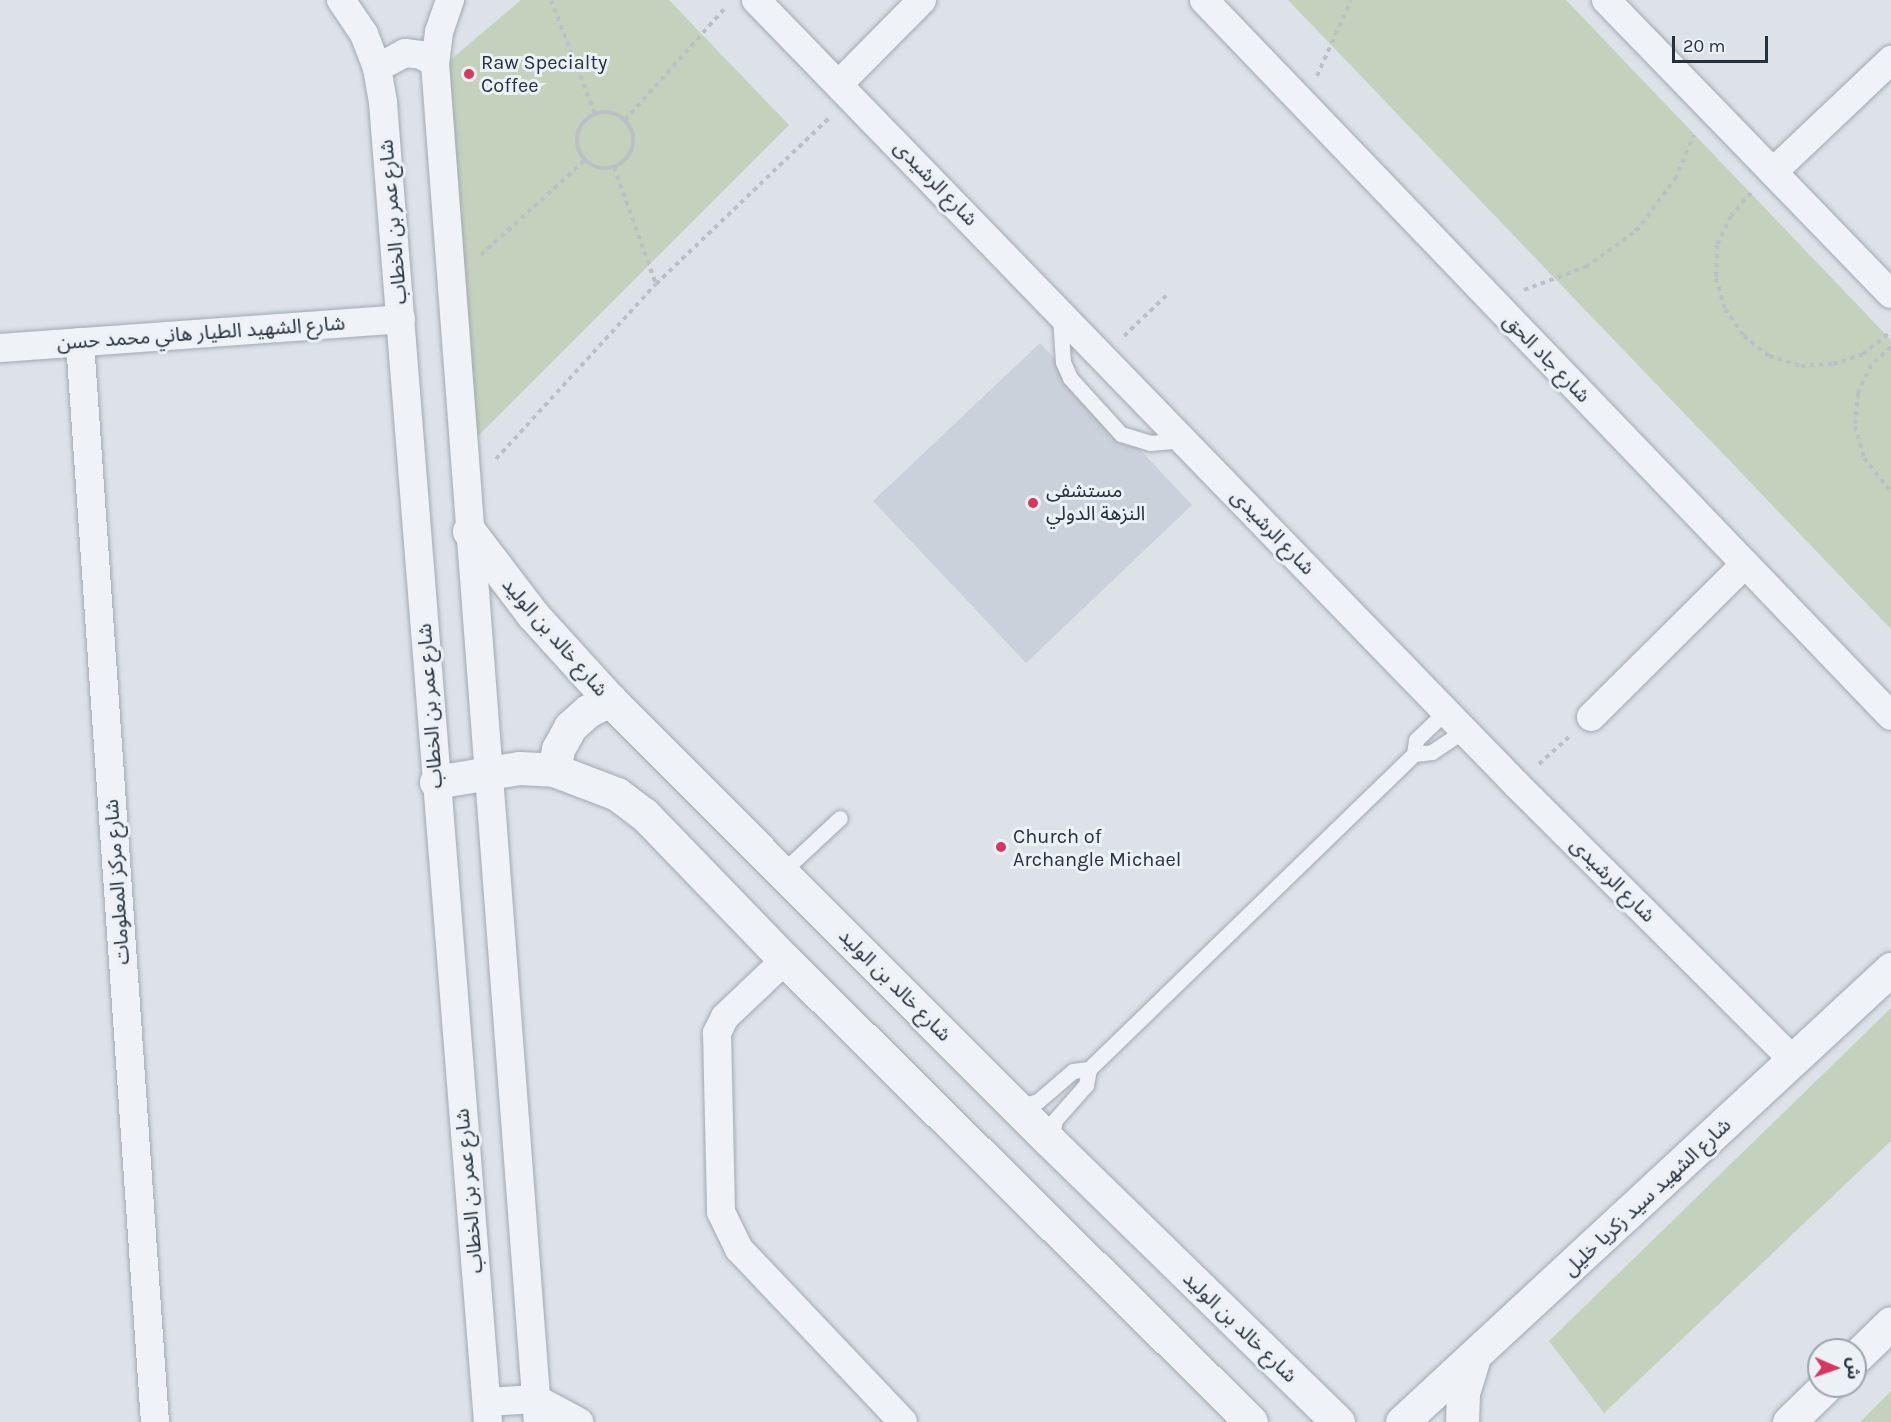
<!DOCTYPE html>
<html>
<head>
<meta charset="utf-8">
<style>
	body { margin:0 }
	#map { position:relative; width:1891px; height:1422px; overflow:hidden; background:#dce2e8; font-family:Karla,"Noto Sans Arabic",sans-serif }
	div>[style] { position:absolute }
	.built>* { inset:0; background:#cad1da }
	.green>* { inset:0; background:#c4d2bd }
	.path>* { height:4px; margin-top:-2px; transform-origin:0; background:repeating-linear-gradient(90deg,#bac0c6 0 4.5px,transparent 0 9px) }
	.path>.ring { margin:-2px; padding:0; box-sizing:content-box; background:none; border:4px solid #bac0c6; border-radius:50% }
	.roads { filter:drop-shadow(0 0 2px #a1a9b2) drop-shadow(0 0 2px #a1a9b2) }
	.service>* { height:15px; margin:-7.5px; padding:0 7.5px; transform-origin:7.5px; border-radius:7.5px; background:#eff2f6 }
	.minor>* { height:28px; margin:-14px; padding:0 14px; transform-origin:14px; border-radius:14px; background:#eff2f6 }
	.tertiary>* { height:33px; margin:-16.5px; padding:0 16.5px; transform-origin:16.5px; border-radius:16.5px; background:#eff2f6 }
	.dots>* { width:16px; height:16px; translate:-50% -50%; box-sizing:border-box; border:3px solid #ecf1f5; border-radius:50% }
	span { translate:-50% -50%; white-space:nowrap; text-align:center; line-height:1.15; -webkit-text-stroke:6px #ecf1f5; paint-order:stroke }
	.poi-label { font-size:20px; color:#25313f }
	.left { translate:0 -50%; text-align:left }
	.street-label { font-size:20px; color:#25313f }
	.north { position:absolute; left:1807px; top:1338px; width:60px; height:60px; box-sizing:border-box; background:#ecf1f5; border:2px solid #9ca4ac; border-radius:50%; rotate:92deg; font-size:16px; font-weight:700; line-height:24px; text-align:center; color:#25313f }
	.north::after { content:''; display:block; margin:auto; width:21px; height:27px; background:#d7375f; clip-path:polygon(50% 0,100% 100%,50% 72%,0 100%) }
	.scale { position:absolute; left:1672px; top:36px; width:96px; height:27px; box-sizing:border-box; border:3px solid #25313f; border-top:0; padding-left:8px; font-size:18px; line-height:21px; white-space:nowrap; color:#25313f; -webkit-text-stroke:4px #ecf1f5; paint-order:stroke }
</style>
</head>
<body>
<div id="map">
	<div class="built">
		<div style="clip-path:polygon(1040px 343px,1192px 505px,1026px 663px,873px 501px)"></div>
	</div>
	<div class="green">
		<div style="clip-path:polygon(521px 0,669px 0,789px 125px,468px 446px,449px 61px)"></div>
		<div style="clip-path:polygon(1288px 0,1566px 0,1891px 340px,1891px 629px)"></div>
		<div style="clip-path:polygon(1891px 1008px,1891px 1141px,1604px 1413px,1549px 1341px)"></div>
		<div style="clip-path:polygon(1891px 1391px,1891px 1422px,1860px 1422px)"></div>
	</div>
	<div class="path">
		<div style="left:551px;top:0;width:122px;rotate:68.9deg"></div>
		<div style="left:1317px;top:76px;width:83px;rotate:-65.9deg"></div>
		<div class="ring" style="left:577px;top:112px;width:52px;height:52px"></div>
		<div style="left:625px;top:120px;width:152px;rotate:-48.2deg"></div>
		<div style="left:614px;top:167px;width:124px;rotate:70.3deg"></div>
		<div style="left:1751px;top:193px;width:30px;rotate:131deg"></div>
		<div style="left:1731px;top:216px;width:32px;rotate:116deg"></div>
		<div style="left:1717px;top:245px;width:33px;rotate:92deg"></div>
		<div style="left:1716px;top:278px;width:32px;rotate:74deg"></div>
		<div style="left:1725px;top:309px;width:33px;rotate:55deg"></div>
		<div style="left:1744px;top:336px;width:32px;rotate:39deg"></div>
		<div style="left:1769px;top:356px;width:34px;rotate:17deg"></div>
		<div style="left:1801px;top:366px;width:32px;rotate:-4deg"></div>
		<div style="left:1833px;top:364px;width:32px;rotate:-18deg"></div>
		<div style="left:1863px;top:354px;width:36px;rotate:-39deg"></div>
		<div style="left:481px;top:255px;width:141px;rotate:-42.4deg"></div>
		<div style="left:1524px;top:290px;width:66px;rotate:-20.4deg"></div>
		<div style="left:1586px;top:267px;width:62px;rotate:-35.8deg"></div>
		<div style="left:1636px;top:231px;width:65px;rotate:-53.1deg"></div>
		<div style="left:1675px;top:179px;width:48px;rotate:-66.6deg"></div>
		<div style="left:1124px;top:336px;width:62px;rotate:-43.7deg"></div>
		<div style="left:1891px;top:347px;width:27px;rotate:138deg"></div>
		<div style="left:1871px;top:365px;width:31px;rotate:115deg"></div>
		<div style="left:1858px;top:393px;width:33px;rotate:95deg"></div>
		<div style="left:1855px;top:426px;width:33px;rotate:74deg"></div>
		<div style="left:1864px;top:458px;width:43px;rotate:51.5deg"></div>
		<div style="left:496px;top:459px;width:237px;rotate:-47.6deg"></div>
		<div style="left:656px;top:284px;width:241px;rotate:-43.8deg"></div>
		<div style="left:1539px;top:764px;width:40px;rotate:-42deg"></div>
	</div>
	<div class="roads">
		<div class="service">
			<div style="left:1060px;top:317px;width:45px;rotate:86.2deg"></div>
			<div style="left:1063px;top:362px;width:17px;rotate:66deg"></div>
			<div style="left:1070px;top:378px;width:76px;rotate:47.7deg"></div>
			<div style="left:1121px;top:434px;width:30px;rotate:17deg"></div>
			<div style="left:1150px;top:443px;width:34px;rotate:-5deg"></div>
			<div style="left:1414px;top:754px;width:18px;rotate:-6deg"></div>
			<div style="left:1432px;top:752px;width:27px;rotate:-34deg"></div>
			<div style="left:1454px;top:737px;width:14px;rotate:-12deg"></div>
			<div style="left:782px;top:872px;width:79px;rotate:-43deg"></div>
			<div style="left:1017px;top:1107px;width:22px;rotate:-16deg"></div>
			<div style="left:1038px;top:1101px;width:46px;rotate:-40.6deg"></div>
			<div style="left:1073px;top:1071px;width:16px;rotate:-7deg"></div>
			<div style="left:1089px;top:1069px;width:453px;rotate:-44.1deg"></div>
			<div style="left:1414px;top:754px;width:14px;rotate:-82deg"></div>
			<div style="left:1416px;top:740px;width:30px;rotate:-44deg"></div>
			<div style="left:1438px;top:719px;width:12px;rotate:-66deg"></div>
			<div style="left:1051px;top:1142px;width:22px;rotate:-80deg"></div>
			<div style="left:1055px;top:1120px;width:47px;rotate:-48.5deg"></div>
			<div style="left:1086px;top:1085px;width:16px;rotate:-79deg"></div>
		</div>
		<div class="minor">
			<div style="left:341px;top:0;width:41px;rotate:55.9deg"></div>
			<div style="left:364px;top:34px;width:36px;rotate:69deg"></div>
			<div style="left:377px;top:68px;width:36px;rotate:80deg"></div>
			<div style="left:383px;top:103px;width:1323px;rotate:85.45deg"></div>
			<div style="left:450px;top:0;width:34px;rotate:109deg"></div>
			<div style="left:439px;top:32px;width:31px;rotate:97deg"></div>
			<div style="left:435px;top:63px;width:1363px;rotate:85.67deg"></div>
			<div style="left:756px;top:0;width:1093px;rotate:45.89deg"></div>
			<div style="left:1517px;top:785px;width:391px;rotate:44.9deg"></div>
			<div style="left:1204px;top:0;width:992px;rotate:46.18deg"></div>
			<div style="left:1606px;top:0;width:409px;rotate:45.9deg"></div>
			<div style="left:377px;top:68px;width:32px;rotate:-28deg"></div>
			<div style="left:405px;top:53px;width:16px;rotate:7deg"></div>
			<div style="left:421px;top:55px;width:16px;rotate:30deg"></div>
			<div style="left:839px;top:84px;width:118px;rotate:-45.3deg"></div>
			<div style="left:1773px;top:172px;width:163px;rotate:-43.5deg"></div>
			<div style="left:80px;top:342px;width:1083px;rotate:86.03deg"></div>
			<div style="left:0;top:348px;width:402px;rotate:-4.1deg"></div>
			<div style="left:1591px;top:717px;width:217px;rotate:-44.8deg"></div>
			<div style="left:785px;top:960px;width:83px;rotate:136.5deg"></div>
			<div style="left:725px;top:1017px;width:18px;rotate:117deg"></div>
			<div style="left:717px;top:1033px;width:179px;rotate:88.7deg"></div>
			<div style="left:721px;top:1212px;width:41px;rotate:64.1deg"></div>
			<div style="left:739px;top:1249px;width:238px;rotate:46.5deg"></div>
			<div style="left:487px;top:1402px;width:49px;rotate:-3.5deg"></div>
			<div style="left:536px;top:1399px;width:49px;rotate:28.1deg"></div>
		</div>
		<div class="tertiary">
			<div style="left:469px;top:531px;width:106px;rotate:52.7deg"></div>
			<div style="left:533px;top:615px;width:115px;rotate:47.8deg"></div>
			<div style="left:610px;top:700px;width:624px;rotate:45.06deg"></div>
			<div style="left:1051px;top:1142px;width:401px;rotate:44.3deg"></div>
			<div style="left:554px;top:770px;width:21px;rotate:-79deg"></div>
			<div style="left:558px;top:749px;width:25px;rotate:-61deg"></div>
			<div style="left:570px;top:727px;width:24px;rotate:-42deg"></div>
			<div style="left:588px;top:711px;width:25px;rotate:-27deg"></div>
			<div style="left:436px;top:782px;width:84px;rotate:-9.6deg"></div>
			<div style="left:519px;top:768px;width:35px;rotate:3deg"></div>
			<div style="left:554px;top:770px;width:67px;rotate:20.9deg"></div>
			<div style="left:617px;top:794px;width:34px;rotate:37deg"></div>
			<div style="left:644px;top:814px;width:203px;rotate:46deg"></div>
			<div style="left:785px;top:960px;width:656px;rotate:44.75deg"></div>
			<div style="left:1855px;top:1358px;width:50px;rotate:-44.2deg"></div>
			<div style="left:1402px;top:1422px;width:667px;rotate:-42.81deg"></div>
			<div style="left:1462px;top:1422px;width:29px;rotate:-88deg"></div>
			<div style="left:1463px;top:1393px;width:38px;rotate:-73deg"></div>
			<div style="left:1789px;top:1422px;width:52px;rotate:-44.2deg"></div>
		</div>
	</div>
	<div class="dots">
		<div style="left:469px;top:74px;background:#d7375f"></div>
		<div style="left:1033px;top:503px;background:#d7375f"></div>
		<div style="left:1001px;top:847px;background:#d7375f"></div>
	</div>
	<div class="poi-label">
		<span class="left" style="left:481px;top:74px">Raw Specialty<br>Coffee</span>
		<span class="left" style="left:1046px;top:502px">مستشفى<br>النزهة الدولي</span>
		<span class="left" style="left:1013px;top:848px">Church of<br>Archangle Michael</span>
	</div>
	<div class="street-label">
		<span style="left:936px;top:183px;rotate:46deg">شارع الرشيدى</span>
		<span style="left:393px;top:222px;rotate:-95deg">شارع عمر بن الخطاب</span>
		<span style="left:201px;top:333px;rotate:-4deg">شارع الشهيد الطيار هاني محمد حسن</span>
		<span style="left:1547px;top:358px;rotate:46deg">شارع جاد الحق</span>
		<span style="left:1273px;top:532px;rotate:46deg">شارع الرشيدى</span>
		<span style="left:555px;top:637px;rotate:49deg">شارع خالد بن الوليد</span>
		<span style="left:430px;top:706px;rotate:-94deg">شارع عمر بن الخطاب</span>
		<span style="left:1613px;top:880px;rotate:45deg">شارع الرشيدى</span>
		<span style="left:117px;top:882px;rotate:-94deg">شارع مركز المعلومات</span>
		<span style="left:895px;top:985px;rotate:45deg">شارع خالد بن الوليد</span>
		<span style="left:469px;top:1191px;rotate:-95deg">شارع عمر بن الخطاب</span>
		<span style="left:1647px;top:1197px;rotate:-43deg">شارع الشهيد سيد زكريا خليل</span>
		<span style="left:1240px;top:1327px;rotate:44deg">شارع خالد بن الوليد</span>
	</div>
	<div class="north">ش</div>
	<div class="scale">20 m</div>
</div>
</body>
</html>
